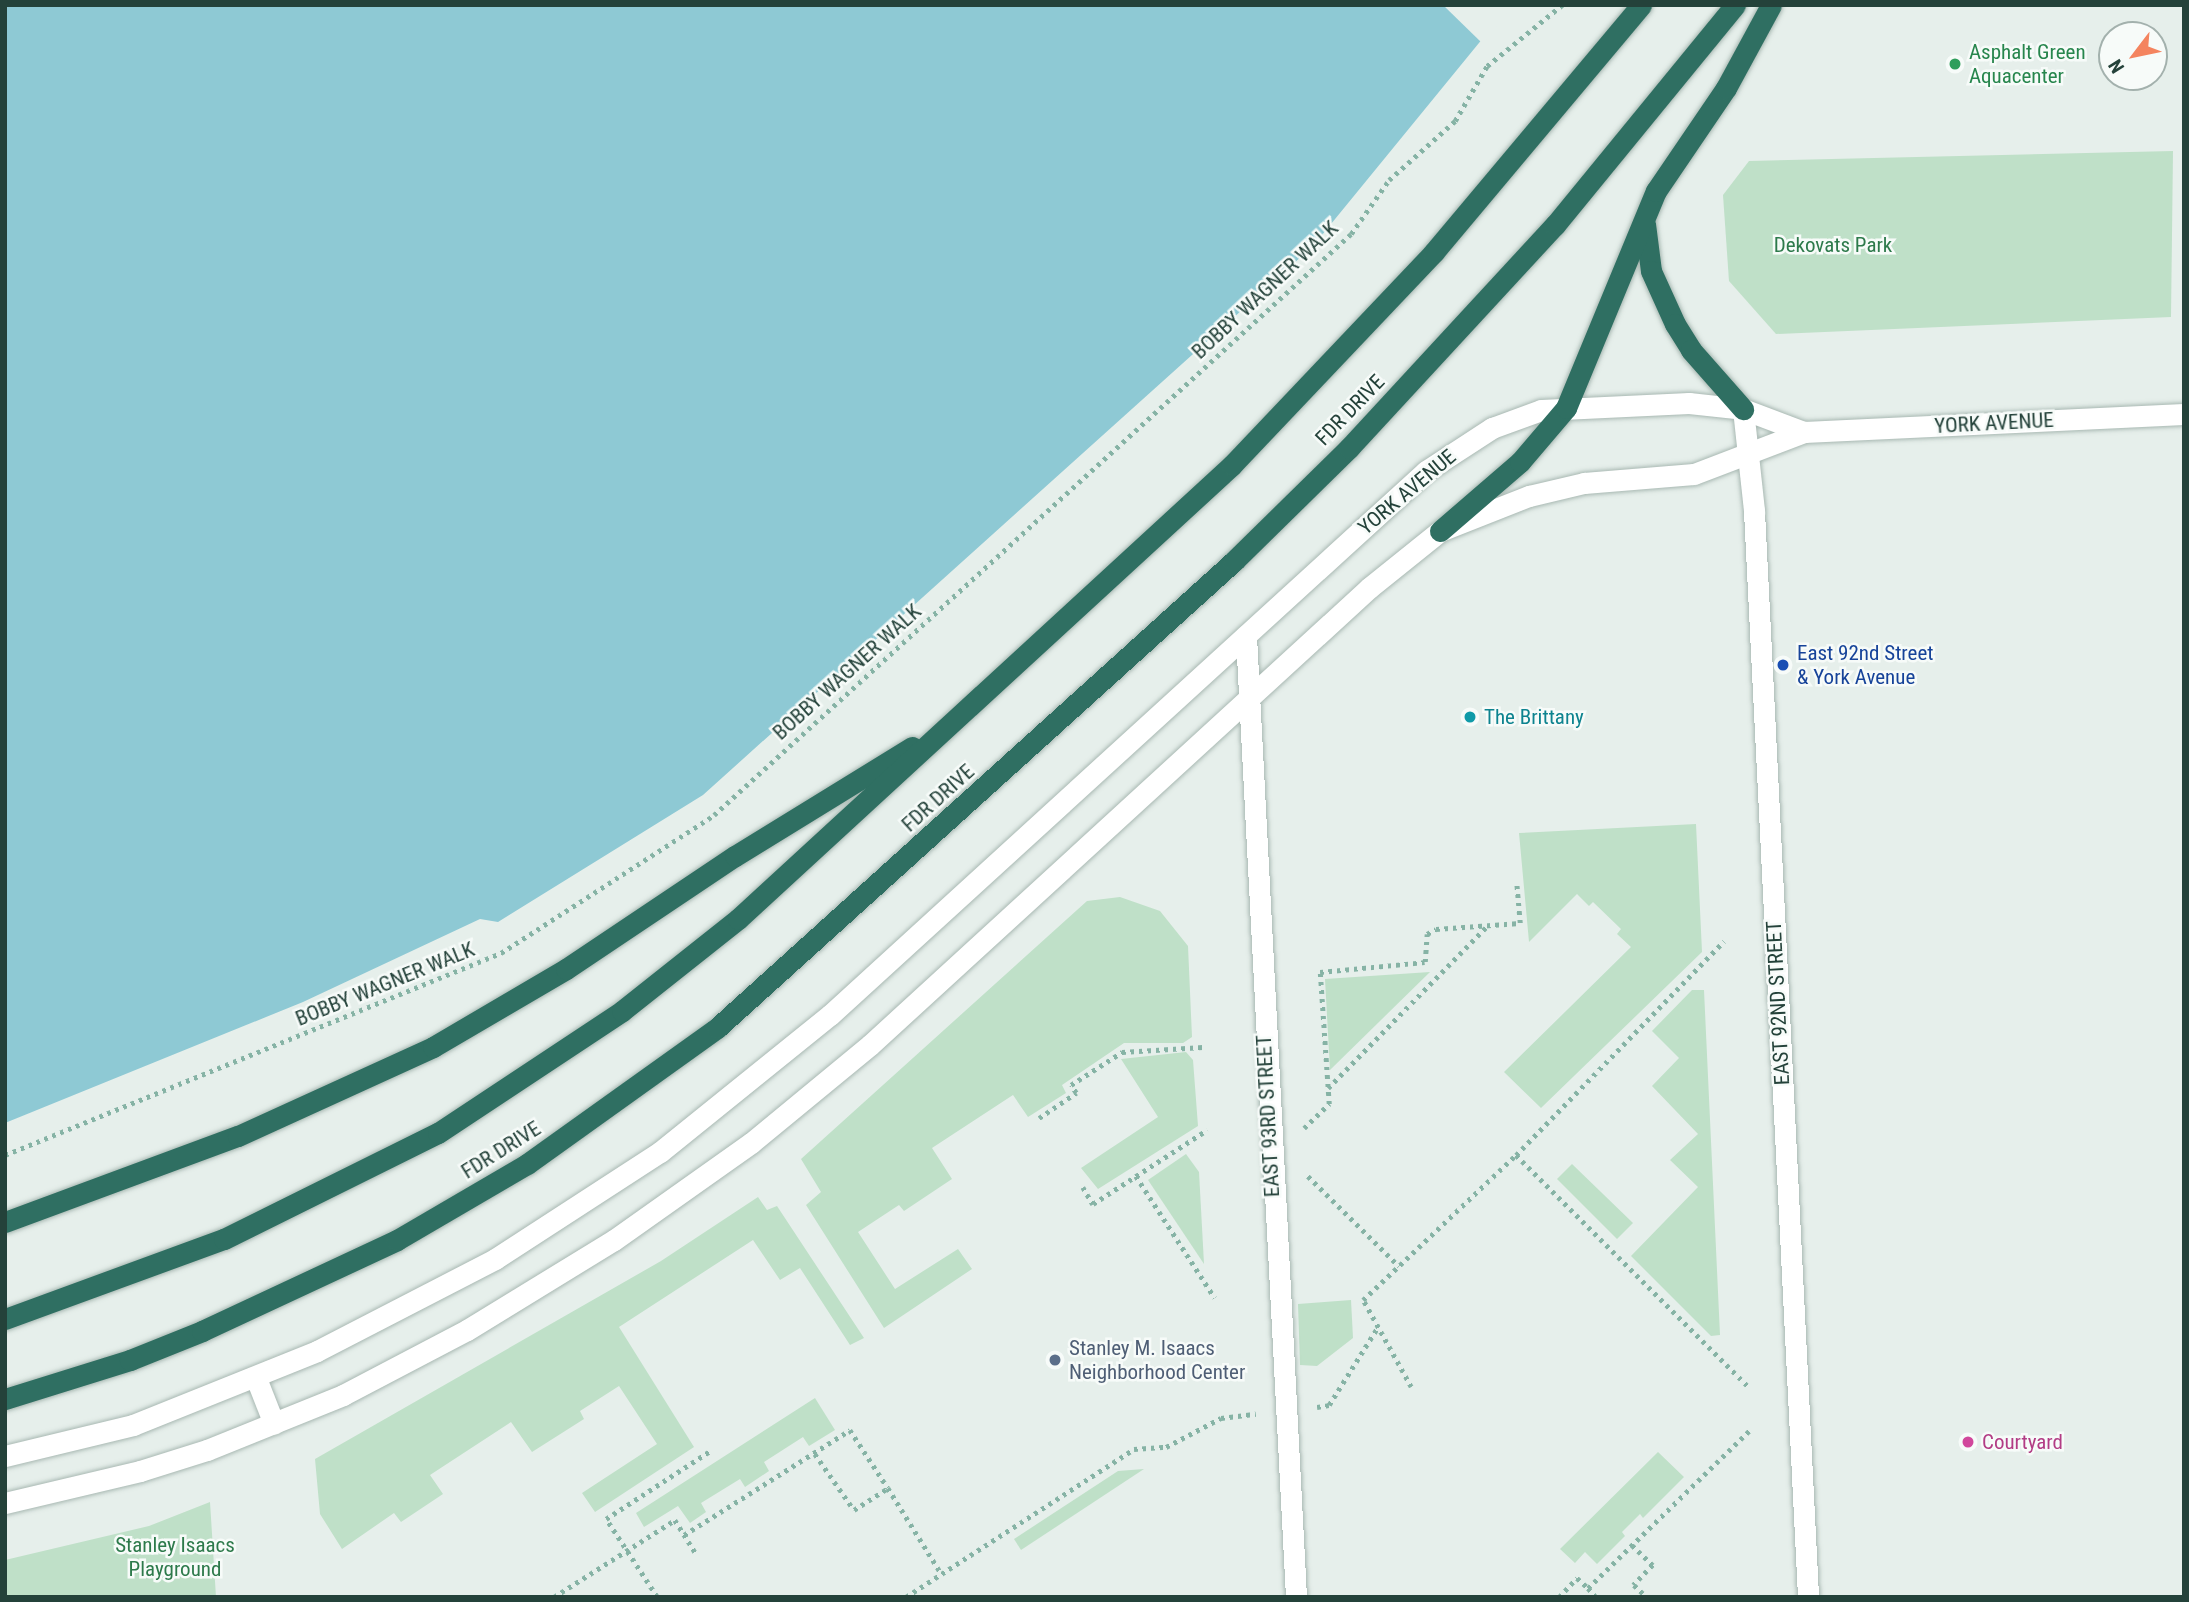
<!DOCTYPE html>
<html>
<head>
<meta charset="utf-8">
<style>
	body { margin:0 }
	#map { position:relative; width:2189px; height:1602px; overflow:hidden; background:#e6efeb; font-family:"Roboto Condensed",sans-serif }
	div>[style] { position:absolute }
	.green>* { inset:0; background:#bfe0c8 }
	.water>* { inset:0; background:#8ec9d4 }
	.pier>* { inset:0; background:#e6efeb }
	.path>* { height:4.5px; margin-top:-2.25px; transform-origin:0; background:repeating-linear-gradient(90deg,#86b3a5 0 3.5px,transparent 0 8.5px) }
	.roads { filter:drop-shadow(0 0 2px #a8b8b2) drop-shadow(0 0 2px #a8b8b2) }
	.minor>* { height:21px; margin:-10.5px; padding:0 10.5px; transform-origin:10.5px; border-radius:10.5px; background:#fff }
	.secondary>* { height:21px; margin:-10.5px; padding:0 10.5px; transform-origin:10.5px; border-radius:10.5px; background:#fff }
	.motorway>* { height:21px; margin:-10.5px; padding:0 10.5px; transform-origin:10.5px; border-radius:10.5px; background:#2f6f62 }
	.dots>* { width:19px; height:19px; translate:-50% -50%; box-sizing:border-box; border:4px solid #f7fbf9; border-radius:50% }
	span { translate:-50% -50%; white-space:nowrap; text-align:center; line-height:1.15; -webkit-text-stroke:5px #f7fbf9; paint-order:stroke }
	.leisure-label { font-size:21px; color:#27864d }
	.left { translate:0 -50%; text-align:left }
	.park-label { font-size:21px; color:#2d7a4b }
	.street-label { font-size:21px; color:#24423a }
	.transit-label { font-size:21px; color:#164399 }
	.culture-label { font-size:21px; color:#0d838f }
	.service-label { font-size:21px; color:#4e5e75 }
	.hotel-label { font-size:21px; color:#b23c85 }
	.frame { position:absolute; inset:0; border:7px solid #24423a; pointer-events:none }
	.north { position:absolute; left:2098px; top:21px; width:70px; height:70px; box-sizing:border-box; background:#f7fbf9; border:2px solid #a3b1ad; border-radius:50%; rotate:238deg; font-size:19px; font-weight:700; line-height:28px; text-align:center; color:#24423a }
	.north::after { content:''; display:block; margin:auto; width:24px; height:32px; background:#f4845f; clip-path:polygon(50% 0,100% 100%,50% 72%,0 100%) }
</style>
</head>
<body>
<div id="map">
	<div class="green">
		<div style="clip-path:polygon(2173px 151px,2171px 317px,1776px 334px,1729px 281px,1723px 195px,1749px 161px)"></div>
		<div style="clip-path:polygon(1696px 824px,1702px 952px,1541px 1108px,1504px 1072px,1631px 947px,1617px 934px,1621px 929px,1593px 902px,1589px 906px,1577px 894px,1529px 942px,1519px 833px)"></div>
		<div style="clip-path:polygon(1120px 897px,1160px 911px,1188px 946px,1192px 1037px,1183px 1043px,1124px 1043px,1062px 1085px,1066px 1093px,1028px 1117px,1013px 1095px,932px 1148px,952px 1179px,904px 1211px,899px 1205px,858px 1232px,895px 1289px,958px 1249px,972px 1269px,884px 1328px,806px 1205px,821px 1192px,801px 1159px,1087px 901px)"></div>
		<div style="clip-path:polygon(1430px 972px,1330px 1070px,1325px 979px)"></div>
		<div style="clip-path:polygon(1692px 990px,1704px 990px,1720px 1335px,1711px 1336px,1631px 1256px,1698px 1187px,1670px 1160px,1698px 1134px,1652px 1086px,1679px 1058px,1652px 1031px)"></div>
		<div style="clip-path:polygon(1186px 1052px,1193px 1060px,1198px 1126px,1098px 1189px,1081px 1168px,1158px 1117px,1121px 1059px)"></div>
		<div style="clip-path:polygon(1186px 1154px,1199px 1172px,1204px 1264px,1148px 1180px)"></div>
		<div style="clip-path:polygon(1572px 1164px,1633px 1223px,1617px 1239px,1557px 1179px)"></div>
		<div style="clip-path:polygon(758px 1197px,767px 1210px,777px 1206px,864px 1338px,850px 1345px,800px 1268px,780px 1280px,753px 1240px,619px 1327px,694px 1447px,595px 1512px,582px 1493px,657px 1444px,619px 1386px,580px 1411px,584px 1419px,532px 1452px,511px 1422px,430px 1475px,443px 1494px,401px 1522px,394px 1513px,342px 1549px,320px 1514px,315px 1459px,661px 1261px)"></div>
		<div style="clip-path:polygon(1351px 1300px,1353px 1338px,1317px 1366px,1300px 1365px,1298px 1304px)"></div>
		<div style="clip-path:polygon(815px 1398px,835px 1430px,809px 1446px,803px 1437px,764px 1462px,769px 1471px,745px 1487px,740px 1479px,701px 1503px,706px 1512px,690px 1523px,678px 1506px,644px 1527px,636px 1513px)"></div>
		<div style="clip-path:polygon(1658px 1452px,1684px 1477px,1643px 1518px,1640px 1514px,1622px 1532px,1625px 1536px,1597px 1564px,1585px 1552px,1575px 1563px,1560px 1549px)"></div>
		<div style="clip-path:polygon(1144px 1469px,1021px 1550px,1014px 1539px,1118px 1471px)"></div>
		<div style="clip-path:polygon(210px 1502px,216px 1597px,5px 1597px,5px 1560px,149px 1526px)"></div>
	</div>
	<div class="water">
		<div style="clip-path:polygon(5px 5px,1510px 5px,1313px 246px,703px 795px,498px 922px,480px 919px,303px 1002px,5px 1123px)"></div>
	</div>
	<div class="pier">
		<div style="clip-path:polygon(1443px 5px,1513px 5px,1483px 44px)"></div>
	</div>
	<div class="path">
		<div style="left:1328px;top:1088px;width:227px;rotate:-45.5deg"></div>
		<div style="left:1039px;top:1118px;width:45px;rotate:-34deg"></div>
		<div style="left:1076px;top:1093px;width:9px;rotate:-122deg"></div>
		<div style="left:1071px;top:1085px;width:61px;rotate:-32.9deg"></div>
		<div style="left:1122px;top:1052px;width:81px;rotate:-3.5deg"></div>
		<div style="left:1304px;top:1128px;width:35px;rotate:-44deg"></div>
		<div style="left:1329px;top:1104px;width:132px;rotate:-93.9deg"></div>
		<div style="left:1320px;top:972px;width:105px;rotate:-5.4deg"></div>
		<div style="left:1425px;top:962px;width:28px;rotate:-86deg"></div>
		<div style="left:1427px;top:934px;width:10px;rotate:-29deg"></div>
		<div style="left:1436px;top:929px;width:84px;rotate:-4.1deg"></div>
		<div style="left:1520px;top:923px;width:38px;rotate:-95deg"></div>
		<div style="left:5px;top:1155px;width:536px;rotate:-22.16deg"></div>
		<div style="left:501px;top:953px;width:254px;rotate:-32.9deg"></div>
		<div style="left:714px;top:815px;width:862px;rotate:-42.37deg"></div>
		<div style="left:1351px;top:234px;width:66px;rotate:-54.9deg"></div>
		<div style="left:1389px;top:180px;width:89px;rotate:-41.8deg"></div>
		<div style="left:1455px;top:121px;width:64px;rotate:-59.8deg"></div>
		<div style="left:1487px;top:66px;width:97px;rotate:-39.1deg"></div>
		<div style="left:1516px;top:1155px;width:327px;rotate:44.9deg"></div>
		<div style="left:1136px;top:1176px;width:145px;rotate:57.1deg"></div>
		<div style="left:1308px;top:1176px;width:128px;rotate:44.7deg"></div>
		<div style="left:1083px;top:1187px;width:20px;rotate:60deg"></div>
		<div style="left:1093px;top:1204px;width:136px;rotate:-33deg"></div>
		<div style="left:1411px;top:1387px;width:99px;rotate:-118.9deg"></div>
		<div style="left:1363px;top:1300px;width:211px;rotate:-43.5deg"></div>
		<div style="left:1516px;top:1155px;width:298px;rotate:-45.8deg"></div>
		<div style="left:1317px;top:1407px;width:12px;rotate:-9deg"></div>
		<div style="left:1329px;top:1405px;width:92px;rotate:-57.9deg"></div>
		<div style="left:815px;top:1454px;width:68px;rotate:55.1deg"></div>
		<div style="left:854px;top:1510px;width:40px;rotate:-32.9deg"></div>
		<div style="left:888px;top:1488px;width:100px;rotate:58.1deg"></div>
		<div style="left:684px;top:1535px;width:196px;rotate:-32.3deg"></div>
		<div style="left:850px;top:1430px;width:69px;rotate:56.8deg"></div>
		<div style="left:1632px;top:1545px;width:29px;rotate:44deg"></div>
		<div style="left:1653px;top:1565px;width:28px;rotate:134deg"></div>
		<div style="left:1634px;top:1585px;width:18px;rotate:43deg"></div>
		<div style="left:1588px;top:1588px;width:12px;rotate:48deg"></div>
		<div style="left:554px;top:1597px;width:143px;rotate:-32.5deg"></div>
		<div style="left:675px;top:1520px;width:39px;rotate:58deg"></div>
		<div style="left:657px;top:1597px;width:93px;rotate:-123.2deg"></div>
		<div style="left:606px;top:1519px;width:124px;rotate:-33.2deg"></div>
		<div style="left:906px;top:1597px;width:272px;rotate:-33deg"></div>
		<div style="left:1134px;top:1449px;width:32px;rotate:-4deg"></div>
		<div style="left:1166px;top:1447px;width:62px;rotate:-27.8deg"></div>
		<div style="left:1221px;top:1418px;width:35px;rotate:-7deg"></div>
		<div style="left:1559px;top:1597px;width:26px;rotate:-47deg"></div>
		<div style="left:1577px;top:1578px;width:15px;rotate:42deg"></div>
		<div style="left:1588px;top:1588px;width:228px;rotate:-44.3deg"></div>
	</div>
	<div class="roads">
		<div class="minor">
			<div style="left:1743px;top:409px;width:103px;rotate:83.8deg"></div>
			<div style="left:1754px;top:511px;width:1087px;rotate:87.15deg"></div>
			<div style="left:1246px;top:636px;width:962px;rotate:87.02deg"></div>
		</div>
		<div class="secondary">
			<div style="left:256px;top:1378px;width:49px;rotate:68.6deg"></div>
			<div style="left:5px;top:1456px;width:132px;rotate:-13.6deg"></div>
			<div style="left:133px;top:1425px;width:198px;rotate:-21.9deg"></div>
			<div style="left:317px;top:1351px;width:200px;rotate:-27.3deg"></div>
			<div style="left:495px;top:1259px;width:197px;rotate:-33deg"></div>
			<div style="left:660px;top:1152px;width:218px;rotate:-38.9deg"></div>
			<div style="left:830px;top:1015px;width:807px;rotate:-42.39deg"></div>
			<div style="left:1426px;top:471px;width:79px;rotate:-33.1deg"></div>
			<div style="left:1492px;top:428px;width:52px;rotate:-20.2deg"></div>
			<div style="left:1541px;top:410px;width:148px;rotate:-2.7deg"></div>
			<div style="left:1689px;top:403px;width:54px;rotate:6.3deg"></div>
			<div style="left:1743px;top:409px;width:65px;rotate:20.7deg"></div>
			<div style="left:5px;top:1503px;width:139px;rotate:-13.3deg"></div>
			<div style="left:140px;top:1471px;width:70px;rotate:-17.4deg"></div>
			<div style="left:207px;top:1450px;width:147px;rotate:-22deg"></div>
			<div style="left:343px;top:1395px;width:140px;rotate:-27.7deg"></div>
			<div style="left:467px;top:1330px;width:172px;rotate:-31.5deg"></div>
			<div style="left:614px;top:1240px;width:168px;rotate:-35.3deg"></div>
			<div style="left:751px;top:1143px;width:154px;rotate:-39.5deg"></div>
			<div style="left:870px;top:1045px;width:677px;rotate:-42.48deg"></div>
			<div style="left:1369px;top:588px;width:91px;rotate:-38.8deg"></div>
			<div style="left:1440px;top:531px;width:96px;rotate:-21.5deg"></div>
			<div style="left:1529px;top:496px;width:57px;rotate:-13.3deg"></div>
			<div style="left:1584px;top:483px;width:110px;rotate:-4.7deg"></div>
			<div style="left:1694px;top:474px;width:118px;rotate:-20.9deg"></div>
			<div style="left:1804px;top:432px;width:380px;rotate:-2.7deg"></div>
		</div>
		<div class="motorway">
			<div style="left:1645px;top:224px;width:47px;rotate:82.7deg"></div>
			<div style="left:1651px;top:271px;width:58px;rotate:65.6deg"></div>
			<div style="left:1675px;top:324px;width:31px;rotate:58deg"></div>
			<div style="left:1691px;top:350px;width:79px;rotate:48.6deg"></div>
			<div style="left:1440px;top:531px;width:106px;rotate:-40.8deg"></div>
			<div style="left:1520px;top:462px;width:71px;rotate:-49.6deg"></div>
			<div style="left:1566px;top:408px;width:235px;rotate:-67.5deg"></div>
			<div style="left:1656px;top:191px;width:125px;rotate:-55.8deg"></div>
			<div style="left:1726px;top:88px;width:94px;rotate:-61.5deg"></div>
			<div style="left:5px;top:1222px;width:248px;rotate:-20.3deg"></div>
			<div style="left:238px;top:1136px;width:214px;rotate:-24.5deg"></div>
			<div style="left:433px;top:1047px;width:154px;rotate:-30.4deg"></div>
			<div style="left:566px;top:969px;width:203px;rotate:-33.8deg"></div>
			<div style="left:735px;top:856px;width:208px;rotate:-31.6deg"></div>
			<div style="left:5px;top:1319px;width:233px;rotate:-20.1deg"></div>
			<div style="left:224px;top:1239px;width:239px;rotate:-26.4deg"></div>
			<div style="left:438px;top:1133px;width:221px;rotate:-33.5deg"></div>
			<div style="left:622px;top:1011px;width:148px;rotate:-38.4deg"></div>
			<div style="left:738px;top:919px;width:671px;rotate:-42.58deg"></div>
			<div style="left:1232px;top:465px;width:294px;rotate:-46.5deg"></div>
			<div style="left:1434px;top:252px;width:322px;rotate:-50deg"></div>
			<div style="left:5px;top:1399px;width:131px;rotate:-17.3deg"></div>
			<div style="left:130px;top:1360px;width:78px;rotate:-21.9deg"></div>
			<div style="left:202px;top:1331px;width:215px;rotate:-25deg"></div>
			<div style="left:397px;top:1240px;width:151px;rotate:-30.3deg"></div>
			<div style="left:527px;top:1164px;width:234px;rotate:-35.6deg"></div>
			<div style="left:717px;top:1028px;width:697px;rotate:-42.09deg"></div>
			<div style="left:1234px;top:561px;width:161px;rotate:-44.5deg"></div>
			<div style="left:1349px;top:448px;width:304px;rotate:-47.3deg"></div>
			<div style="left:1555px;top:225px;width:284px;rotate:-50.7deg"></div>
		</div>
	</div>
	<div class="dots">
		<div style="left:1955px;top:64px;background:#2e9e5b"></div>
		<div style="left:1783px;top:665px;background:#1a4fb4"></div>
		<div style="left:1470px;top:717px;background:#0f9aa8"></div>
		<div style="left:1055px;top:1360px;background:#5c6f8a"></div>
		<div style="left:1968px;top:1442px;background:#d1479c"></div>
	</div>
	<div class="leisure-label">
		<span class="left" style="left:1969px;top:64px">Asphalt Green<br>Aquacenter</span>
	</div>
	<div class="park-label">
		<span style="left:1833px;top:245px">Dekovats Park</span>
		<span style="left:175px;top:1557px">Stanley Isaacs<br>Playground</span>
	</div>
	<div class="street-label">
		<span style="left:1265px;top:290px;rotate:-43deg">BOBBY WAGNER WALK</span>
		<span style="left:1350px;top:410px;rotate:-46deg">FDR DRIVE</span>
		<span style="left:1994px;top:423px;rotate:-3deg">YORK AVENUE</span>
		<span style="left:1407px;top:492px;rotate:-40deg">YORK AVENUE</span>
		<span style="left:847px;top:672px;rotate:-42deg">BOBBY WAGNER WALK</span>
		<span style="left:938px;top:798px;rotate:-42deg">FDR DRIVE</span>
		<span style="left:385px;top:984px;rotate:-22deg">BOBBY WAGNER WALK</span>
		<span style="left:1778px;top:1003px;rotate:-93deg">EAST 92ND STREET</span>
		<span style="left:1268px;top:1116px;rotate:-93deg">EAST 93RD STREET</span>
		<span style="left:501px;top:1150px;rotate:-32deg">FDR DRIVE</span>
	</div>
	<div class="transit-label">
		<span class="left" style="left:1797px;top:665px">East 92nd Street<br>&amp; York Avenue</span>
	</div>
	<div class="culture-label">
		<span class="left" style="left:1484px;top:717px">The Brittany</span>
	</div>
	<div class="service-label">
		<span class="left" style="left:1069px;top:1360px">Stanley M. Isaacs<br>Neighborhood Center</span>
	</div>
	<div class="hotel-label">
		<span class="left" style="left:1982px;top:1442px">Courtyard</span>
	</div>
	<div class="frame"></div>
	<div class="north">N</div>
</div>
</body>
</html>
